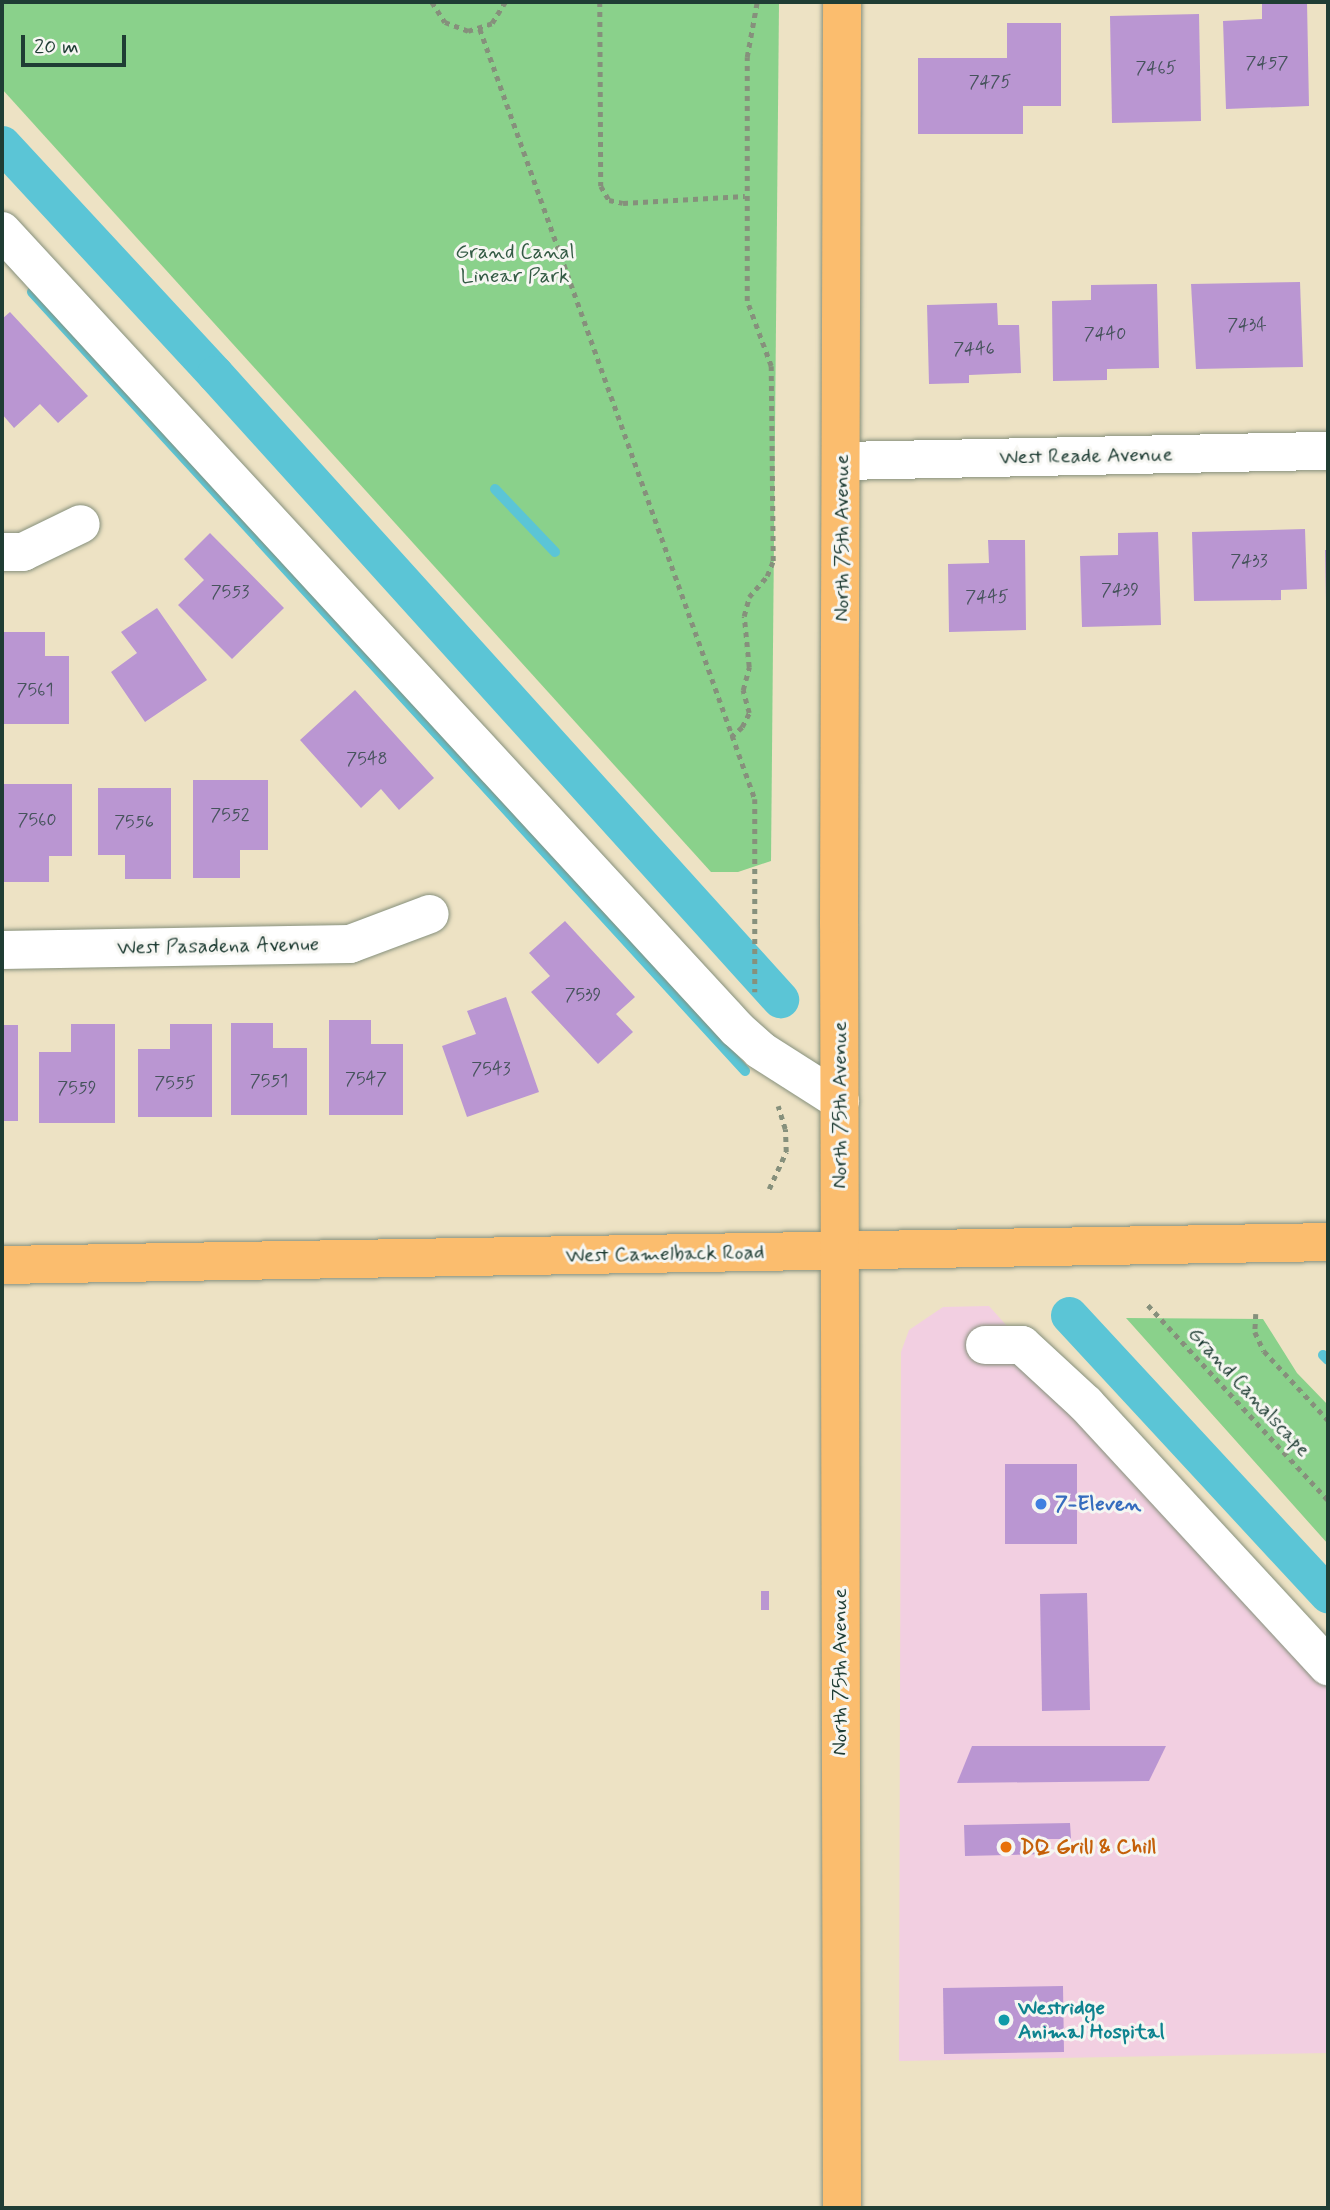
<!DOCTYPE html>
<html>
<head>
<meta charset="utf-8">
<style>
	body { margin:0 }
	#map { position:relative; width:1330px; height:2210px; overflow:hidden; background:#ede2c4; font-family:Mynerve,sans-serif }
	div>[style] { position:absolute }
	.built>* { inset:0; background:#f2cfe1 }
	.green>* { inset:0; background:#8ad18b }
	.stream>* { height:10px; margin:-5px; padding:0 5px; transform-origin:5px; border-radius:5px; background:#5bc5d6 }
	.canal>* { height:37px; margin:-18.5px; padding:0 18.5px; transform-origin:18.5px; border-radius:18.5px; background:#5bc5d6 }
	.building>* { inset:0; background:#ba96d2 }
	.path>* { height:4.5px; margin-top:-2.25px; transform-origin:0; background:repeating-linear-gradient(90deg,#86907c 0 5px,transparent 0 10px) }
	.roads { filter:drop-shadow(0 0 2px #86907c) drop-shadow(0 0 2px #86907c) }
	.minor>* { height:38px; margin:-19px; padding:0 19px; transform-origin:19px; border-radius:19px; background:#fff }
	.major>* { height:38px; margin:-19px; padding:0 19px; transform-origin:19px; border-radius:19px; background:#fbbd6e }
	.dots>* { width:19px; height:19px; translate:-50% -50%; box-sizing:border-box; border:4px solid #f6f6f2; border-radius:50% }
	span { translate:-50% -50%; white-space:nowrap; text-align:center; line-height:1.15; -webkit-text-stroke:6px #f6f6f2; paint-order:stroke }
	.number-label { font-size:18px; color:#46535c }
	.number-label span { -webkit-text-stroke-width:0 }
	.park-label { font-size:21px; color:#345b45 }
	.street-label { font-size:21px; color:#1f3d34 }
	.shop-label { font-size:21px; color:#366cbe; font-weight:700 }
	.left { translate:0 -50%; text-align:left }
	.food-label { font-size:21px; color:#c56008; font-weight:700 }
	.culture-label { font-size:21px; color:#0d838f; font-weight:700 }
	.frame { position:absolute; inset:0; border:4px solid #1f3d34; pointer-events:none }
	.scale { position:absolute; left:21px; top:35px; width:105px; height:32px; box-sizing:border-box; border:4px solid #1f3d34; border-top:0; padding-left:9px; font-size:21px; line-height:24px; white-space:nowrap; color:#1f3d34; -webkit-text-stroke:5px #f6f6f2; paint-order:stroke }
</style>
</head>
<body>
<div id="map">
	<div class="built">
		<div style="clip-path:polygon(989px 1306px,1328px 1683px,1328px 2053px,899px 2061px,901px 1352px,909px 1330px,943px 1307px)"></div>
	</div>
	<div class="green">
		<div style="clip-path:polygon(2px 2px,779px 2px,771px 861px,738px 872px,711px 872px,2px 89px)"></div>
		<div style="clip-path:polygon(1126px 1318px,1263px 1319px,1297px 1373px,1328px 1405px,1328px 1544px)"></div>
	</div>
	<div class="stream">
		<div style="left:32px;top:292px;width:1056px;rotate:47.53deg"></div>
		<div style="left:495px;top:489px;width:87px;rotate:46.4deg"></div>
		<div style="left:1323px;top:1355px;width:7px;rotate:45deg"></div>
	</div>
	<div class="canal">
		<div style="left:2px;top:144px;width:313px;rotate:47.2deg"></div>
		<div style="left:215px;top:374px;width:843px;rotate:47.89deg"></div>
		<div style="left:1069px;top:1315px;width:381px;rotate:47.2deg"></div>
	</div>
	<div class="building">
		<div style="clip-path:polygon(1262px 2px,1307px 2px,1309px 106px,1226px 109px,1223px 21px,1262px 19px)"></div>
		<div style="clip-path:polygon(1199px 14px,1201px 121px,1112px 123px,1110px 16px)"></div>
		<div style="clip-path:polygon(1007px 23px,1061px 23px,1061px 106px,1023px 106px,1023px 134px,918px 134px,918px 58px,1007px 58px)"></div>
		<div style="clip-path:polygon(1300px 282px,1303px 367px,1196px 369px,1191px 284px)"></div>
		<div style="clip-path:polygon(1157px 284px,1159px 368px,1107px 369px,1107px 380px,1053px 381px,1052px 301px,1091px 300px,1091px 285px)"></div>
		<div style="clip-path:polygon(997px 303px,998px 325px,1019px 325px,1021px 373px,969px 375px,969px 383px,929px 384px,927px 305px)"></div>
		<div style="clip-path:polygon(10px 312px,88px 396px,58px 423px,40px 404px,14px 428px,2px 414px,2px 319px)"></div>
		<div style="clip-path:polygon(1305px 529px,1307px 589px,1281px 590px,1281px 600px,1194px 601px,1192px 532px)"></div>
		<div style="clip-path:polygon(1158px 532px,1161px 625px,1082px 627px,1080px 556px,1118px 555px,1118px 533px)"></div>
		<div style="clip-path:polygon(210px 533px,284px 608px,232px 659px,178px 605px,204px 580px,184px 559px)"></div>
		<div style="clip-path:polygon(988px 540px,1025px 540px,1026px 630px,949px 632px,948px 564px,989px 563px)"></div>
		<div style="clip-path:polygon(1325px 550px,1328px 550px,1328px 601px,1326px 601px)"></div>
		<div style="clip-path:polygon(157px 608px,207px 680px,145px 722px,111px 672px,137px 653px,121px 632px)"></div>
		<div style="clip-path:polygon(2px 632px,45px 632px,45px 656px,69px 656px,69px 724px,2px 724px)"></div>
		<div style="clip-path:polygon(355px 690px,434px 778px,399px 810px,381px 789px,361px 808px,300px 740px)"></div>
		<div style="clip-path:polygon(193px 780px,268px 780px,268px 850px,240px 850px,240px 878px,193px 878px)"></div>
		<div style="clip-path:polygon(2px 784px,72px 784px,72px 856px,49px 856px,49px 882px,2px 882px)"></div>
		<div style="clip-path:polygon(98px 788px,171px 788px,171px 879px,125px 879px,125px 855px,98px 855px)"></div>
		<div style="clip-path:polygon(565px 921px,635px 997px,616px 1014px,633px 1032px,598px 1064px,531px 992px,550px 976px,529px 953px)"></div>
		<div style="clip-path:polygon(506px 997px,539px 1092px,467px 1117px,442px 1046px,476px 1034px,467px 1011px)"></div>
		<div style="clip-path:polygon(329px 1020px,371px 1020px,371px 1044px,403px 1044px,403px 1115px,329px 1115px)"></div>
		<div style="clip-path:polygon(231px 1023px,273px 1023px,273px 1048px,307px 1048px,307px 1115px,231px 1115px)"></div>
		<div style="clip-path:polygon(71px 1024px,115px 1024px,115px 1123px,39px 1123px,39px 1052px,71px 1052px)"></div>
		<div style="clip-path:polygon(170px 1024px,212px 1024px,212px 1117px,138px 1117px,138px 1049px,170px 1049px)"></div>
		<div style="clip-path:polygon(2px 1025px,18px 1025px,18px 1121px,2px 1121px)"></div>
		<div style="clip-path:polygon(1005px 1464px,1077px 1464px,1077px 1544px,1005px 1544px)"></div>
		<div style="clip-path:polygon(761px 1591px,769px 1591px,769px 1610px,761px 1610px)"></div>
		<div style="clip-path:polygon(1087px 1593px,1090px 1710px,1042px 1711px,1040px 1594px)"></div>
		<div style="clip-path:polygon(972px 1746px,1166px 1746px,1149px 1781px,957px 1783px)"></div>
		<div style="clip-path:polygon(1070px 1823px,1071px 1839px,1047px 1839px,1047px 1854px,965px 1856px,964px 1825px)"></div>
		<div style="clip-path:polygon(1063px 1986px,1064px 2052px,944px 2054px,943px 1988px)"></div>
	</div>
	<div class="path">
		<div style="left:432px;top:2px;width:24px;rotate:57deg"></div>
		<div style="left:445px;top:22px;width:25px;rotate:21deg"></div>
		<div style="left:468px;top:31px;width:25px;rotate:-18deg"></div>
		<div style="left:492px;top:23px;width:25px;rotate:-58deg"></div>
		<div style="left:600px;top:2px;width:184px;rotate:89.7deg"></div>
		<div style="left:601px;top:186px;width:16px;rotate:60deg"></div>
		<div style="left:609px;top:200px;width:14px;rotate:12deg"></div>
		<div style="left:623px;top:203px;width:122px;rotate:-3.3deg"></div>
		<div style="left:480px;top:29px;width:818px;rotate:70.35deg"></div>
		<div style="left:755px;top:799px;width:193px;rotate:90deg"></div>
		<div style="left:731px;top:737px;width:15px;rotate:-42deg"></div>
		<div style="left:742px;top:727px;width:16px;rotate:-63deg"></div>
		<div style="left:749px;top:713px;width:24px;rotate:-105deg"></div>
		<div style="left:743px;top:690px;width:24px;rotate:-75deg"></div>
		<div style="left:749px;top:667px;width:51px;rotate:-95.6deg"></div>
		<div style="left:744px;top:616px;width:20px;rotate:-75deg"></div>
		<div style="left:749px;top:597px;width:28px;rotate:-49deg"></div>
		<div style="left:767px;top:576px;width:16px;rotate:-68deg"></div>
		<div style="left:773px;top:561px;width:195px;rotate:-90.6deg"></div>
		<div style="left:771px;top:366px;width:69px;rotate:-110.3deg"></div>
		<div style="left:747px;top:301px;width:244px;rotate:-90deg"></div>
		<div style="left:747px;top:57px;width:56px;rotate:-79.7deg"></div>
		<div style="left:769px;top:1189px;width:41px;rotate:-65.3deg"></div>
		<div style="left:786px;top:1152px;width:23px;rotate:-92deg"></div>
		<div style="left:785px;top:1129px;width:24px;rotate:-107deg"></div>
		<div style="left:1148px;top:1305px;width:265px;rotate:47.3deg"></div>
		<div style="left:1256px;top:1314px;width:18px;rotate:93deg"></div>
		<div style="left:1255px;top:1332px;width:21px;rotate:65deg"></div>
		<div style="left:1264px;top:1351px;width:94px;rotate:47.2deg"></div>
	</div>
	<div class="roads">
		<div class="minor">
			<div style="left:2px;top:231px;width:1085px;rotate:47.35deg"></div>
			<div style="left:737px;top:1029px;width:31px;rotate:42deg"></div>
			<div style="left:760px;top:1050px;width:95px;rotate:32.5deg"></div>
			<div style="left:843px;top:461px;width:485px;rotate:-1.2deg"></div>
			<div style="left:2px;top:552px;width:21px"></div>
			<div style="left:23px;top:552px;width:64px;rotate:-25.8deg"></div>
			<div style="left:2px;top:950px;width:348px;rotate:-1deg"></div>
			<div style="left:350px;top:944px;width:85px;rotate:-20.6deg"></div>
			<div style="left:985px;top:1345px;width:37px"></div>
			<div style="left:1022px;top:1345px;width:87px;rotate:42.7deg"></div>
			<div style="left:1086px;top:1404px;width:357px;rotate:47.3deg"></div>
		</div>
		<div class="major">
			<div style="left:2px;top:1265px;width:1326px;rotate:-0.99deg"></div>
			<div style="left:842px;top:2208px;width:1284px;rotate:-90.13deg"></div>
			<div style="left:839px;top:924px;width:922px;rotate:-89.81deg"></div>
		</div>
	</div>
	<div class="dots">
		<div style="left:1041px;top:1504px;background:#3f7fe0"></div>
		<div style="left:1006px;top:1847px;background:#e8710a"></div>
		<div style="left:1004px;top:2020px;background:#0f9aa8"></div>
	</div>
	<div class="number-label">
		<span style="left:1267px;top:63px">7457</span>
		<span style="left:1156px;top:68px">7465</span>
		<span style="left:990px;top:82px">7475</span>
		<span style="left:1247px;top:325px">7434</span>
		<span style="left:1105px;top:334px">7440</span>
		<span style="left:974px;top:349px">7446</span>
		<span style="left:1249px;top:561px">7433</span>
		<span style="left:1120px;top:590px">7439</span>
		<span style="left:230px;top:592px">7553</span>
		<span style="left:987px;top:597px">7445</span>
		<span style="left:35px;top:690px">7561</span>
		<span style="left:367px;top:759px">7548</span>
		<span style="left:230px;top:815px">7552</span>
		<span style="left:37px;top:820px">7560</span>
		<span style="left:134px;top:822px">7556</span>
		<span style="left:583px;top:995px">7539</span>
		<span style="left:491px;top:1069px">7543</span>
		<span style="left:366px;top:1079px">7547</span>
		<span style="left:269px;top:1081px">7551</span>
		<span style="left:175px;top:1083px">7555</span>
		<span style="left:77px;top:1088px">7559</span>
	</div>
	<div class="park-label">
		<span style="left:515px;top:264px">Grand Canal<br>Linear Park</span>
	</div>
	<div class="street-label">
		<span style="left:1086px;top:456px;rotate:-1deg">West Reade Avenue</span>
		<span style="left:842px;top:538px;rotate:-90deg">North 75th Avenue</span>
		<span style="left:218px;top:946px;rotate:-1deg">West Pasadena Avenue</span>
		<span style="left:840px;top:1105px;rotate:-90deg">North 75th Avenue</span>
		<span style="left:665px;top:1254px;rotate:-1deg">West Camelback Road</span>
		<span style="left:1249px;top:1392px;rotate:47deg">Grand Canalscape</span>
		<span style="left:840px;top:1672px;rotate:-90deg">North 75th Avenue</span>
	</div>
	<div class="shop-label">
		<span class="left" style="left:1055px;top:1504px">7-Eleven</span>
	</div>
	<div class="food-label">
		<span class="left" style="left:1020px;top:1847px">DQ Grill &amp; Chill</span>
	</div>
	<div class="culture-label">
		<span class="left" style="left:1018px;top:2020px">Westridge<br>Animal Hospital</span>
	</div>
	<div class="frame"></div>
	<div class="scale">20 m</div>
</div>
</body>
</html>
